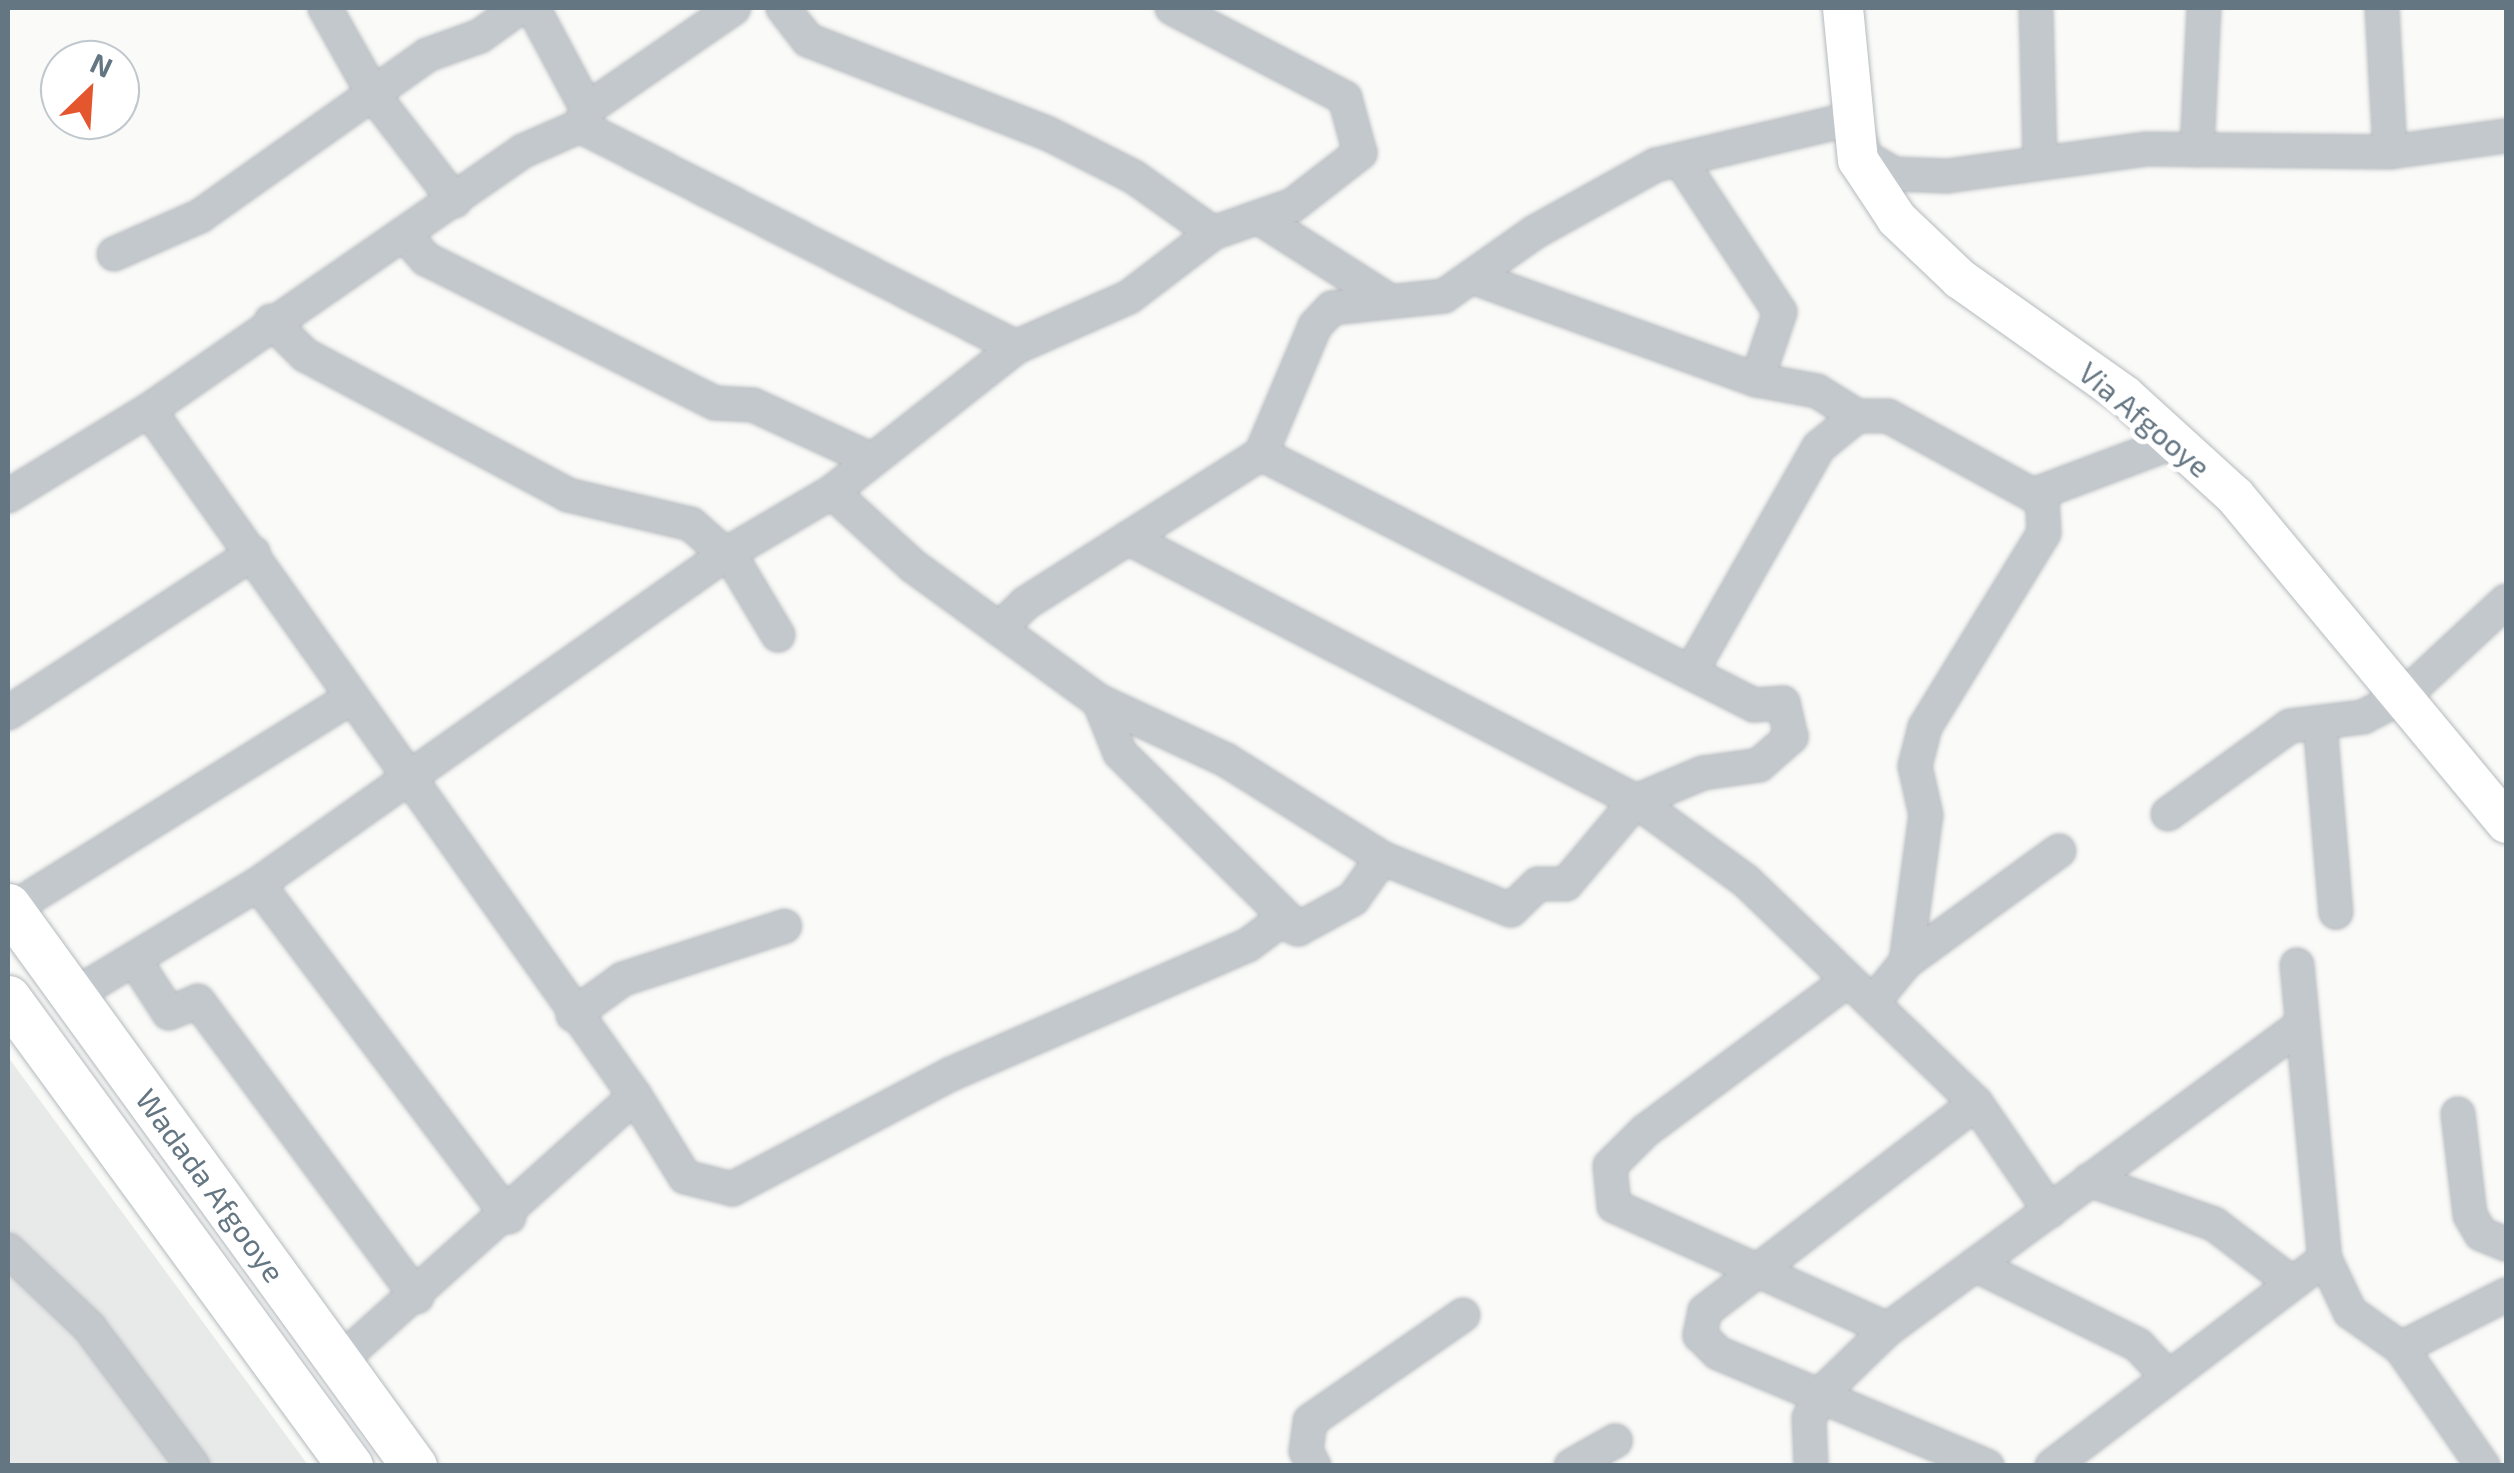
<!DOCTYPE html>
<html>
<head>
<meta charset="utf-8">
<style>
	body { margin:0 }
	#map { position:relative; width:2514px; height:1473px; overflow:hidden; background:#fafaf8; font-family:"Exo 2",sans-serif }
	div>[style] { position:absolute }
	.built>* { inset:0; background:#e8e9e9 }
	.roads { filter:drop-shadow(0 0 2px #b5babe) drop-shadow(0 0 2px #b5babe) }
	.minor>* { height:32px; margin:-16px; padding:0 16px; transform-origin:16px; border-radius:16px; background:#c3c8cc }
	.major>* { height:40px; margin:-20px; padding:0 20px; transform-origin:20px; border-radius:20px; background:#fff }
	.highway>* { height:45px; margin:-22.5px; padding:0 22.5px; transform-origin:22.5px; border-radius:22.5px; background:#fff }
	span { translate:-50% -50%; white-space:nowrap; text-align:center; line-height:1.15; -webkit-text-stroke:10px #fff; paint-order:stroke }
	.street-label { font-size:30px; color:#657683 }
	.frame { position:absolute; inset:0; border:10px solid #657683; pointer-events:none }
	.north { position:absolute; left:40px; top:40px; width:100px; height:100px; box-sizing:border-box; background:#fff; border:2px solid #c1c8cd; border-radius:50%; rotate:25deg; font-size:28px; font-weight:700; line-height:40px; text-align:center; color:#657683 }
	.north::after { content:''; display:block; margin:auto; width:35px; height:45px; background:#e4572e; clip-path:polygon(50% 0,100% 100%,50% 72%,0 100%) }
</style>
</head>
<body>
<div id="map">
	<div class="built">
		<div style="clip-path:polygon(8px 1057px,308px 1465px,8px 1465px)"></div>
	</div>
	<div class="roads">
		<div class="minor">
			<div style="left:325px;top:8px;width:102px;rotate:60.7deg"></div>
			<div style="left:375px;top:97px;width:131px;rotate:52.4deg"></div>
			<div style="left:533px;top:8px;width:115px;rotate:61.9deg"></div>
			<div style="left:783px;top:8px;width:41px;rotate:52deg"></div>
			<div style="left:808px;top:40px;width:256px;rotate:21.3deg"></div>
			<div style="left:1047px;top:133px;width:97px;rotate:26.8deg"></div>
			<div style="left:1134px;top:177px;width:97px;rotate:35.3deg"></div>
			<div style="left:2036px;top:8px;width:152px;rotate:88.5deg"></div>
			<div style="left:2382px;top:8px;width:144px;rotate:86.8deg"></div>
			<div style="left:580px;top:126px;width:489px;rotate:26.9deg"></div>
			<div style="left:2197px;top:150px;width:142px;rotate:-87.2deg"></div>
			<div style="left:1680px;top:160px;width:182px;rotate:56.7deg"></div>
			<div style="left:1780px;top:312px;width:72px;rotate:108.7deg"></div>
			<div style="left:1261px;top:219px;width:151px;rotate:32.5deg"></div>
			<div style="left:405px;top:235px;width:32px;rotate:49deg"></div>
			<div style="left:426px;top:259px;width:323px;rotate:26.5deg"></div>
			<div style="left:715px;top:403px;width:38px;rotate:3deg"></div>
			<div style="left:753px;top:405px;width:124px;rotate:24.7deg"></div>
			<div style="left:114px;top:254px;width:94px;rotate:-23.8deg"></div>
			<div style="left:200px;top:216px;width:278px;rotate:-35.3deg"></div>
			<div style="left:427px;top:55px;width:56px;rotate:-19.7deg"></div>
			<div style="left:480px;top:36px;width:48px;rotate:-35.7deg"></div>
			<div style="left:1472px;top:277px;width:303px;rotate:19.9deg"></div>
			<div style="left:1757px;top:380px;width:61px;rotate:10.4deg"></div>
			<div style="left:1817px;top:391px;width:47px;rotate:32deg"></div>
			<div style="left:1857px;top:416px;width:31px"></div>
			<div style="left:1888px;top:416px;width:165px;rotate:28.6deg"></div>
			<div style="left:2033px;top:495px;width:154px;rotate:-20.6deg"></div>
			<div style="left:271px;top:321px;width:48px;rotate:45deg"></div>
			<div style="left:305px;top:355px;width:298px;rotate:28deg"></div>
			<div style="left:568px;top:495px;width:126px;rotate:13.3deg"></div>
			<div style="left:691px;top:524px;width:59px;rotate:41.6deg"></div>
			<div style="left:735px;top:563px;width:84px;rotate:59.2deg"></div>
			<div style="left:149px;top:410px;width:841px;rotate:54.68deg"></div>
			<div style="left:635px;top:1096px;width:398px;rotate:138.1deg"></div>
			<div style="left:832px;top:492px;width:110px;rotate:42.4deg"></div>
			<div style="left:913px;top:566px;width:230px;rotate:36deg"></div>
			<div style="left:1099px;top:701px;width:56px;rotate:68deg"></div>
			<div style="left:1120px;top:753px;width:250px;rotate:44.7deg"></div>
			<div style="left:1298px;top:929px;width:63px;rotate:-28.6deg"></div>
			<div style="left:1353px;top:899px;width:50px;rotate:-54.7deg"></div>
			<div style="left:8px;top:496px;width:165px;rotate:-31.4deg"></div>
			<div style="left:149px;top:410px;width:455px;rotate:-34.7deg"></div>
			<div style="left:523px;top:151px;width:62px;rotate:-23.7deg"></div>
			<div style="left:580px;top:126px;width:18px;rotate:-68deg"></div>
			<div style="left:587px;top:109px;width:178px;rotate:-34.5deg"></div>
			<div style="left:1128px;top:538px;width:572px;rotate:27.37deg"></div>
			<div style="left:1636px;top:801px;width:136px;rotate:36deg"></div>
			<div style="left:1746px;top:881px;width:320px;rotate:44deg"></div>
			<div style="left:1976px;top:1103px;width:131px;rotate:55.6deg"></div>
			<div style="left:999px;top:629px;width:37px;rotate:-44deg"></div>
			<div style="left:1026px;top:603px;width:278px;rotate:-32.4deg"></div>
			<div style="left:1261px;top:454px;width:139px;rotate:-67.1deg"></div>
			<div style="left:1315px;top:326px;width:25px;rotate:-47deg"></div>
			<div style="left:1332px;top:308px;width:113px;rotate:-6.1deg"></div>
			<div style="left:1444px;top:296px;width:111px;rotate:-35.1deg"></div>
			<div style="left:1535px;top:232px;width:138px;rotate:-29deg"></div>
			<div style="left:1656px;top:165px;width:204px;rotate:-13.3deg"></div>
			<div style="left:1855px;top:118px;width:40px;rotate:75.6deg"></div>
			<div style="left:1865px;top:157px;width:34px;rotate:30deg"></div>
			<div style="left:1894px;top:174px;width:53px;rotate:2.2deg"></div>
			<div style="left:1947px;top:176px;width:202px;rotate:-7.7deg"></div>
			<div style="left:2147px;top:149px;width:243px;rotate:0.7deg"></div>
			<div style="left:2390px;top:152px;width:117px;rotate:-7.9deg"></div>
			<div style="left:1691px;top:672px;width:259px;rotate:-60.4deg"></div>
			<div style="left:1819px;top:447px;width:49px;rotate:-39.2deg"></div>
			<div style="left:1099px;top:701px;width:140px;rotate:24.9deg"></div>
			<div style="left:1226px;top:760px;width:184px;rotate:32.1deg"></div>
			<div style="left:1382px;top:858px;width:139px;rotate:22deg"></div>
			<div style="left:1511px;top:910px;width:37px;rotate:-44deg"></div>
			<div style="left:1538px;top:884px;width:28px"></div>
			<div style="left:1566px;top:884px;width:109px;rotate:-49.9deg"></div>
			<div style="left:1636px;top:801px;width:73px;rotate:-22.7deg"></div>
			<div style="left:1703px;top:773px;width:57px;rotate:-8.1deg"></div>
			<div style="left:1759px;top:765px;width:43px;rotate:-41.2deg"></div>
			<div style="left:1791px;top:737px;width:35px;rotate:-103deg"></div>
			<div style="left:1783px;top:703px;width:29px;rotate:176deg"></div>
			<div style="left:1754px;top:705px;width:553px;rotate:-153.02deg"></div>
			<div style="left:8px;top:713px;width:293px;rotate:-33.1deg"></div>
			<div style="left:2320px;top:723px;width:190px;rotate:85.2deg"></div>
			<div style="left:2168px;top:814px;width:150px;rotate:-35.8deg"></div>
			<div style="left:2290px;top:726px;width:74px;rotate:-7deg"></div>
			<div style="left:2363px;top:717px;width:47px;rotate:-27.6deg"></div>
			<div style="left:2405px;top:695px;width:138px;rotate:-42.9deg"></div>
			<div style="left:258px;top:884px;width:417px;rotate:53deg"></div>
			<div style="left:10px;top:910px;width:403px;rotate:-31.9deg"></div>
			<div style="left:134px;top:959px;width:64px;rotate:57.1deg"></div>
			<div style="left:169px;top:1013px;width:31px;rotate:-22deg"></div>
			<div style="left:198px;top:1001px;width:368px;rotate:53.5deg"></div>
			<div style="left:1906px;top:962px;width:148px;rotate:-82.3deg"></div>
			<div style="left:1926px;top:815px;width:50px;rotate:-102.7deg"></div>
			<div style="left:1915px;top:766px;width:40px;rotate:-75.6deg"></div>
			<div style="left:1925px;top:727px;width:228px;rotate:-58.5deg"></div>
			<div style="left:2044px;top:533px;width:38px;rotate:-93deg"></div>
			<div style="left:2297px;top:965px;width:295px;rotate:84.6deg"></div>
			<div style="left:1847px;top:981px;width:252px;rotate:143.4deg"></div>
			<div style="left:1645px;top:1131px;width:49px;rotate:135deg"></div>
			<div style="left:1610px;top:1166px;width:40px;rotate:84.3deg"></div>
			<div style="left:1614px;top:1206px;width:300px;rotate:24.2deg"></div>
			<div style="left:74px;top:995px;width:215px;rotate:-31.1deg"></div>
			<div style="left:258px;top:884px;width:569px;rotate:-35.2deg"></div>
			<div style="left:723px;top:556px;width:126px;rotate:-30.4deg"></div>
			<div style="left:832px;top:492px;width:234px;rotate:-38.2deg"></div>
			<div style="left:1016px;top:347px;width:124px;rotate:-23.9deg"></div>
			<div style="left:1129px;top:297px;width:106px;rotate:-37.3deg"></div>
			<div style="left:1213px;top:233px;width:85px;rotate:-19.3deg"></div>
			<div style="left:1293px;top:205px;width:85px;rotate:-37.8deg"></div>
			<div style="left:1360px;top:153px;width:57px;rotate:-105.3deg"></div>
			<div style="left:1345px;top:98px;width:195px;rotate:-152.5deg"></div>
			<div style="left:1875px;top:1000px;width:49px;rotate:-50.8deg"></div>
			<div style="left:1906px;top:962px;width:189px;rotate:-36deg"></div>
			<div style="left:573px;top:1015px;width:62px;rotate:-35.8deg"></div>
			<div style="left:623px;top:979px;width:170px;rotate:-18.1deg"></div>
			<div style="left:635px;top:1096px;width:95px;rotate:58.3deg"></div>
			<div style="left:685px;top:1177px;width:49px;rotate:14.3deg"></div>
			<div style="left:732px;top:1189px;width:247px;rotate:-27.7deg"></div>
			<div style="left:951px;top:1074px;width:324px;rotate:-23.5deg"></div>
			<div style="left:1248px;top:945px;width:40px;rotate:-37deg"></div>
			<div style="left:1280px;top:921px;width:20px;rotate:24deg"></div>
			<div style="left:1976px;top:1103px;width:342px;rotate:142.5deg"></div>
			<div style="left:1705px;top:1311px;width:25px;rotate:102deg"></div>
			<div style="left:1700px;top:1335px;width:25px;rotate:45deg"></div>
			<div style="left:1718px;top:1353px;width:292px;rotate:22.8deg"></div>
			<div style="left:2458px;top:1114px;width:102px;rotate:83.2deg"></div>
			<div style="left:2470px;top:1215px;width:22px;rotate:60deg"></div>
			<div style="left:2481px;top:1234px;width:27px;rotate:22deg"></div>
			<div style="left:2089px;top:1180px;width:133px;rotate:19.4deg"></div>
			<div style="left:2214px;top:1224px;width:98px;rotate:37.1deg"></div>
			<div style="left:8px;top:1250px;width:112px;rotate:43.5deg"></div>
			<div style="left:89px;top:1327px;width:174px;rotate:53.2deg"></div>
			<div style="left:1975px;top:1265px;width:182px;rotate:26.1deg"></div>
			<div style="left:2138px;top:1345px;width:42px;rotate:46.9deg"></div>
			<div style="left:2401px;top:1348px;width:118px;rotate:-26.8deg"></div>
			<div style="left:1314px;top:1466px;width:17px;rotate:-118deg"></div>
			<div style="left:1306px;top:1451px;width:30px;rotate:-82deg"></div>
			<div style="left:1310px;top:1421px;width:186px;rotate:-34.7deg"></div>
			<div style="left:1571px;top:1466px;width:51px;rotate:-29.6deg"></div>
			<div style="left:1811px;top:1466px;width:48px;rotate:-92.4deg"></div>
			<div style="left:1809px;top:1418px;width:31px;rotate:-61deg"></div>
			<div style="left:1824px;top:1391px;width:89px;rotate:-44.1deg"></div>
			<div style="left:1888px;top:1329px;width:510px;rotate:-36.31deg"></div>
			<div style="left:2052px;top:1466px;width:343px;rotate:-37.2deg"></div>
			<div style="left:2325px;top:1259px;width:59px;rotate:64.7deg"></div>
			<div style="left:2350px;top:1312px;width:62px;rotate:35.2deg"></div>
			<div style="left:2401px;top:1348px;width:144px;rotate:55.2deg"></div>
		</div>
		<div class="major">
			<div style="left:1843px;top:8px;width:153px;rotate:84.4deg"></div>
			<div style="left:1858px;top:160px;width:71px;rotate:56.5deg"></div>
			<div style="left:1897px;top:219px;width:87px;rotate:43.6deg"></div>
			<div style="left:1960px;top:279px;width:202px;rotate:35.3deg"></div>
			<div style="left:2125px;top:396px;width:149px;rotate:42.3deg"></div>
			<div style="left:2235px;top:496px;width:425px;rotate:50.3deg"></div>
		</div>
		<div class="highway">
			<div style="left:8px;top:906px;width:692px;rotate:54.06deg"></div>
			<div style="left:8px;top:998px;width:580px;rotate:53.84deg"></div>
		</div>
	</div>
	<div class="street-label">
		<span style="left:2145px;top:419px;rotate:40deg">Via Afgooye</span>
		<span style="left:211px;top:1185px;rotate:54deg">Wadada Afgooye</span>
	</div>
	<div class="frame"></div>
	<div class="north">N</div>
</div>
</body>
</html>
